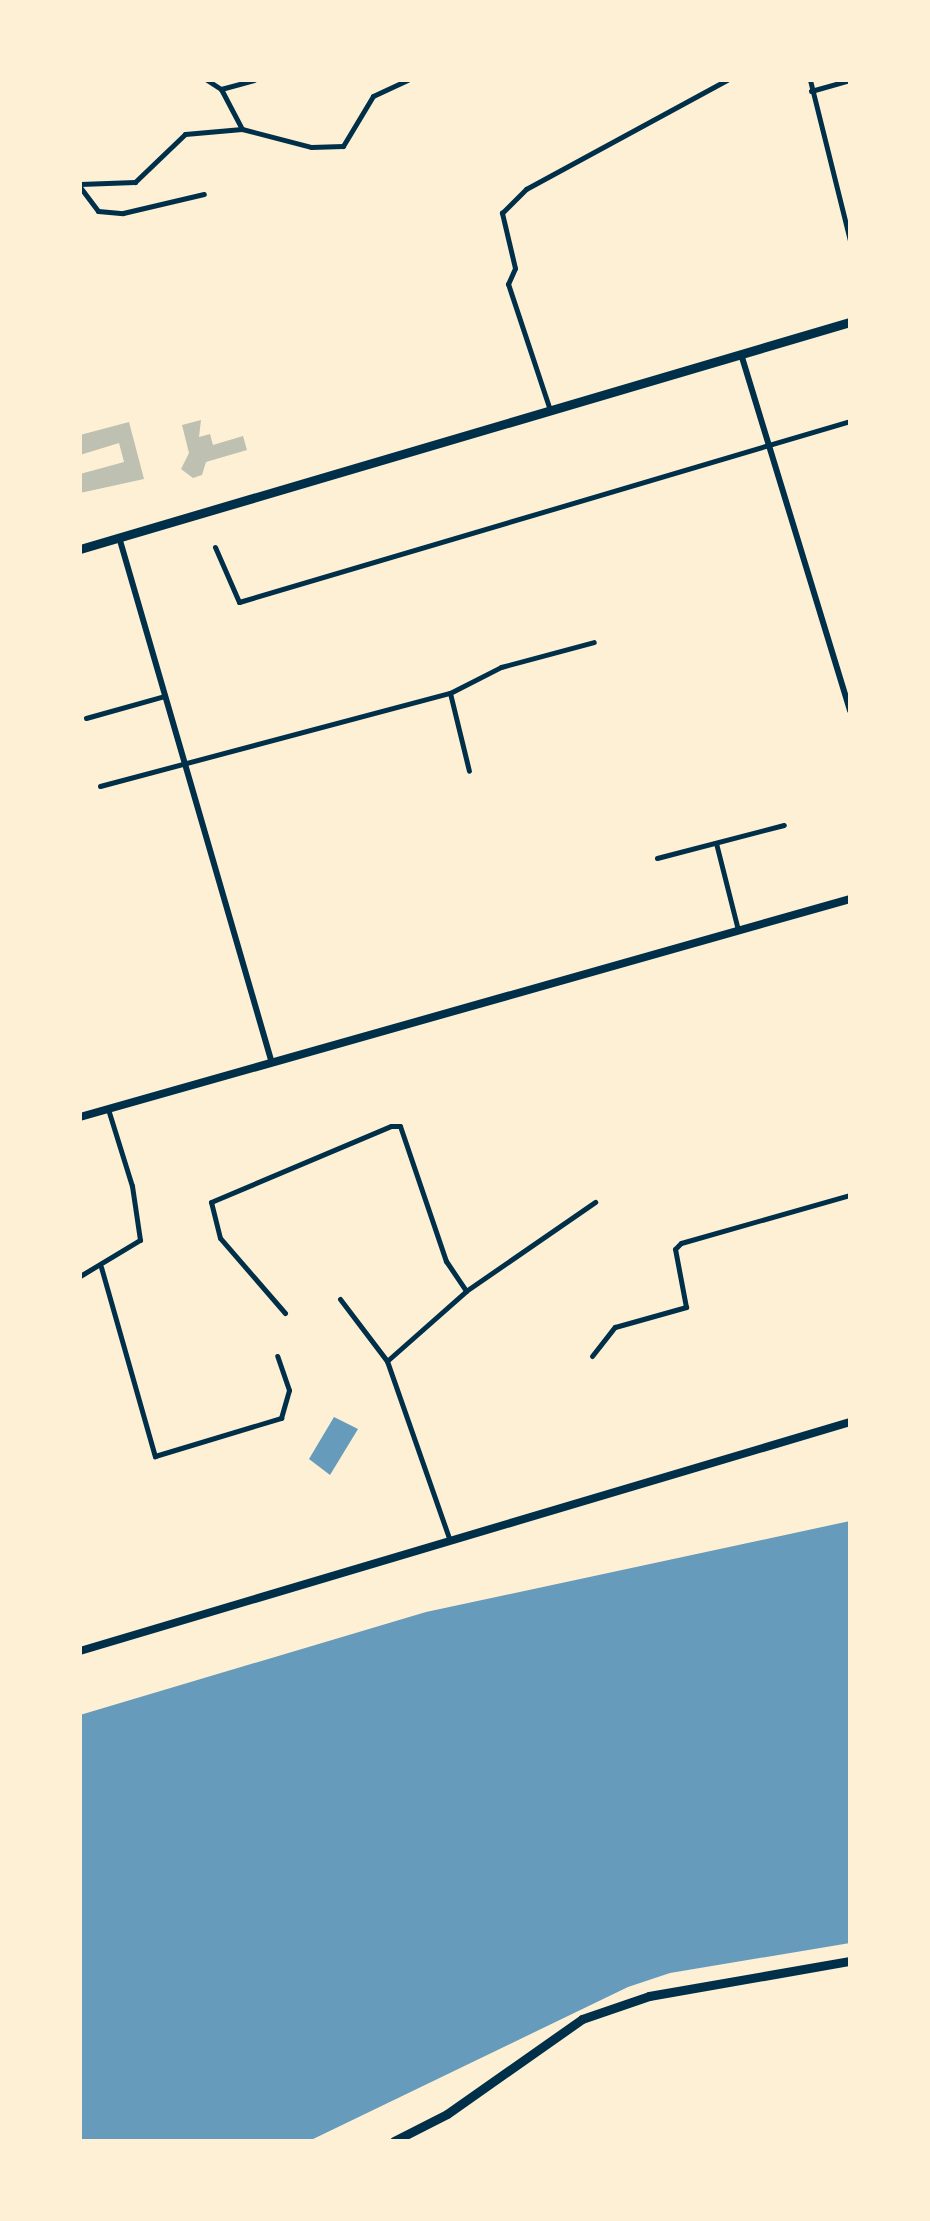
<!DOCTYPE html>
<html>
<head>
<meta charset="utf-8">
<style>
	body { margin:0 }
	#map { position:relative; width:930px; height:2221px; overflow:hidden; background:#fdf0d5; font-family:Poppins,sans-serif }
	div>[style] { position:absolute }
	.water>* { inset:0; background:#669bbc }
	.building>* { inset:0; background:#bec0b2 }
	.minor>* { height:5px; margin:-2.5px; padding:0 2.5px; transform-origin:2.5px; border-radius:2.5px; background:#003049 }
	.tertiary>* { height:6px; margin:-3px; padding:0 3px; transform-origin:3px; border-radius:3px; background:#003049 }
	.secondary>* { height:8px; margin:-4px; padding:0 4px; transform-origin:4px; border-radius:4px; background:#003049 }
	.primary>* { height:9px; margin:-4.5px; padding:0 4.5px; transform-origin:4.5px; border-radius:4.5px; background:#003049 }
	span { translate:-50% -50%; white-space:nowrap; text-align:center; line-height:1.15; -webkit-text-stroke:8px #fdf0d5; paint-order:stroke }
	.frame { position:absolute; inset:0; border:82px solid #fdf0d5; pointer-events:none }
</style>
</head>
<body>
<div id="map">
	<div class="water">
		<div style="clip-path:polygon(334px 1417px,358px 1429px,330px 1475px,309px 1459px)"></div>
		<div style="clip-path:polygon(850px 1521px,850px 1943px,670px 1973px,628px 1987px,309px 2141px,80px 2141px,80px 1715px,426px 1612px)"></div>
	</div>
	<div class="building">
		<div style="clip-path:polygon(201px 420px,199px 437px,210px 434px,213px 445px,243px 436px,247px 450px,206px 462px,202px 475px,193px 478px,181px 469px,189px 453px,182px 425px)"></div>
		<div style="clip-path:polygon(129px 422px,144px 479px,80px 493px,80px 474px,124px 462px,119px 443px,80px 455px,80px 435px)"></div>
	</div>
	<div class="minor">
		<div style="left:207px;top:80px;width:17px;rotate:33deg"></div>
		<div style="left:221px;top:89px;width:45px;rotate:62.3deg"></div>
		<div style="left:242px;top:129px;width:71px;rotate:14.6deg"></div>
		<div style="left:311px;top:147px;width:32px;rotate:-2deg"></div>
		<div style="left:343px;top:146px;width:58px;rotate:-59deg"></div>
		<div style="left:373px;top:96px;width:38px;rotate:-25deg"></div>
		<div style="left:810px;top:80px;width:166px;rotate:76deg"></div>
		<div style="left:221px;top:89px;width:34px;rotate:-15deg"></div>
		<div style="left:811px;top:91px;width:41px;rotate:-15.8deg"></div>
		<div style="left:80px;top:184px;width:55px;rotate:-2.1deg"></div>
		<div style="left:135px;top:182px;width:69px;rotate:-43.8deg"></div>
		<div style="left:185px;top:134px;width:57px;rotate:-5deg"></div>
		<div style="left:80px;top:187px;width:30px;rotate:53deg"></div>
		<div style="left:98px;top:211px;width:25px;rotate:5deg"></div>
		<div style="left:123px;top:213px;width:83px;rotate:-13.2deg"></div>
		<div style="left:550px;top:410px;width:133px;rotate:-108.4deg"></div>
		<div style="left:508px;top:284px;width:17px;rotate:-66deg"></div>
		<div style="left:515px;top:268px;width:57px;rotate:-103.3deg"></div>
		<div style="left:502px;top:213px;width:34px;rotate:-45deg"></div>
		<div style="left:526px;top:189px;width:229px;rotate:-28.5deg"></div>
		<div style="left:215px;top:547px;width:60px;rotate:66.4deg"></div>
		<div style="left:239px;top:602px;width:637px;rotate:-16.5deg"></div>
		<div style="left:450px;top:693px;width:80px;rotate:76.3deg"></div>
		<div style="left:86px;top:718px;width:82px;rotate:-15.6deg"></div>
		<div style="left:100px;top:786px;width:362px;rotate:-14.9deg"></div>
		<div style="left:450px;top:693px;width:57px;rotate:-27deg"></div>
		<div style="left:501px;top:667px;width:96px;rotate:-15deg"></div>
		<div style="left:716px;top:843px;width:90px;rotate:75.8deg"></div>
		<div style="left:657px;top:858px;width:131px;rotate:-14.6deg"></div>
		<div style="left:101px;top:1267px;width:197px;rotate:74.1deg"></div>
		<div style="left:155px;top:1456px;width:132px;rotate:-16.8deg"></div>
		<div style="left:281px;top:1418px;width:29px;rotate:-74deg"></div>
		<div style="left:289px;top:1390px;width:36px;rotate:-109deg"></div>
		<div style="left:80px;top:1276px;width:70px;rotate:-31deg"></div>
		<div style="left:140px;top:1240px;width:55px;rotate:-98.4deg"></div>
		<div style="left:132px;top:1186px;width:81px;rotate:-107.3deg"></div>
		<div style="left:340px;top:1299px;width:78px;rotate:52.8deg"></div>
		<div style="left:285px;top:1313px;width:99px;rotate:-130.9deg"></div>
		<div style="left:220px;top:1238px;width:37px;rotate:-104deg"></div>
		<div style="left:211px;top:1202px;width:195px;rotate:-22.9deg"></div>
		<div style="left:391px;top:1126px;width:9px"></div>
		<div style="left:400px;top:1126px;width:143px;rotate:71.2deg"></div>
		<div style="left:446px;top:1261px;width:36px;rotate:56deg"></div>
		<div style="left:592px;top:1356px;width:37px;rotate:-52deg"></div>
		<div style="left:615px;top:1327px;width:74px;rotate:-15.7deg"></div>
		<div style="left:686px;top:1307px;width:59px;rotate:-100.7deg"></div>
		<div style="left:675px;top:1249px;width:8px;rotate:-45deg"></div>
		<div style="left:681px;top:1243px;width:176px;rotate:-15.9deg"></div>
		<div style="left:449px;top:1538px;width:188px;rotate:-109.3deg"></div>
		<div style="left:387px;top:1361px;width:106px;rotate:-41.5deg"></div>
		<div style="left:466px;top:1291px;width:157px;rotate:-34.6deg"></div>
	</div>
	<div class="tertiary">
		<div style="left:741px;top:354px;width:373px;rotate:73deg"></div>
		<div style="left:119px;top:537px;width:545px;rotate:73.79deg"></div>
	</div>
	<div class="secondary">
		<div style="left:80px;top:1117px;width:800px;rotate:-15.81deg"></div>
		<div style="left:80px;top:1651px;width:803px;rotate:-16.56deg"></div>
	</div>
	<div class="primary">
		<div style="left:80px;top:549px;width:803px;rotate:-16.43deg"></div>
		<div style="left:394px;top:2141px;width:59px;rotate:-27deg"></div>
		<div style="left:447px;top:2114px;width:165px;rotate:-35.1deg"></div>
		<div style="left:582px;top:2019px;width:71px;rotate:-18.9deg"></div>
		<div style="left:649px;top:1996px;width:204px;rotate:-9.9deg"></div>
	</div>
	<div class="frame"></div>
</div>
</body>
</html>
